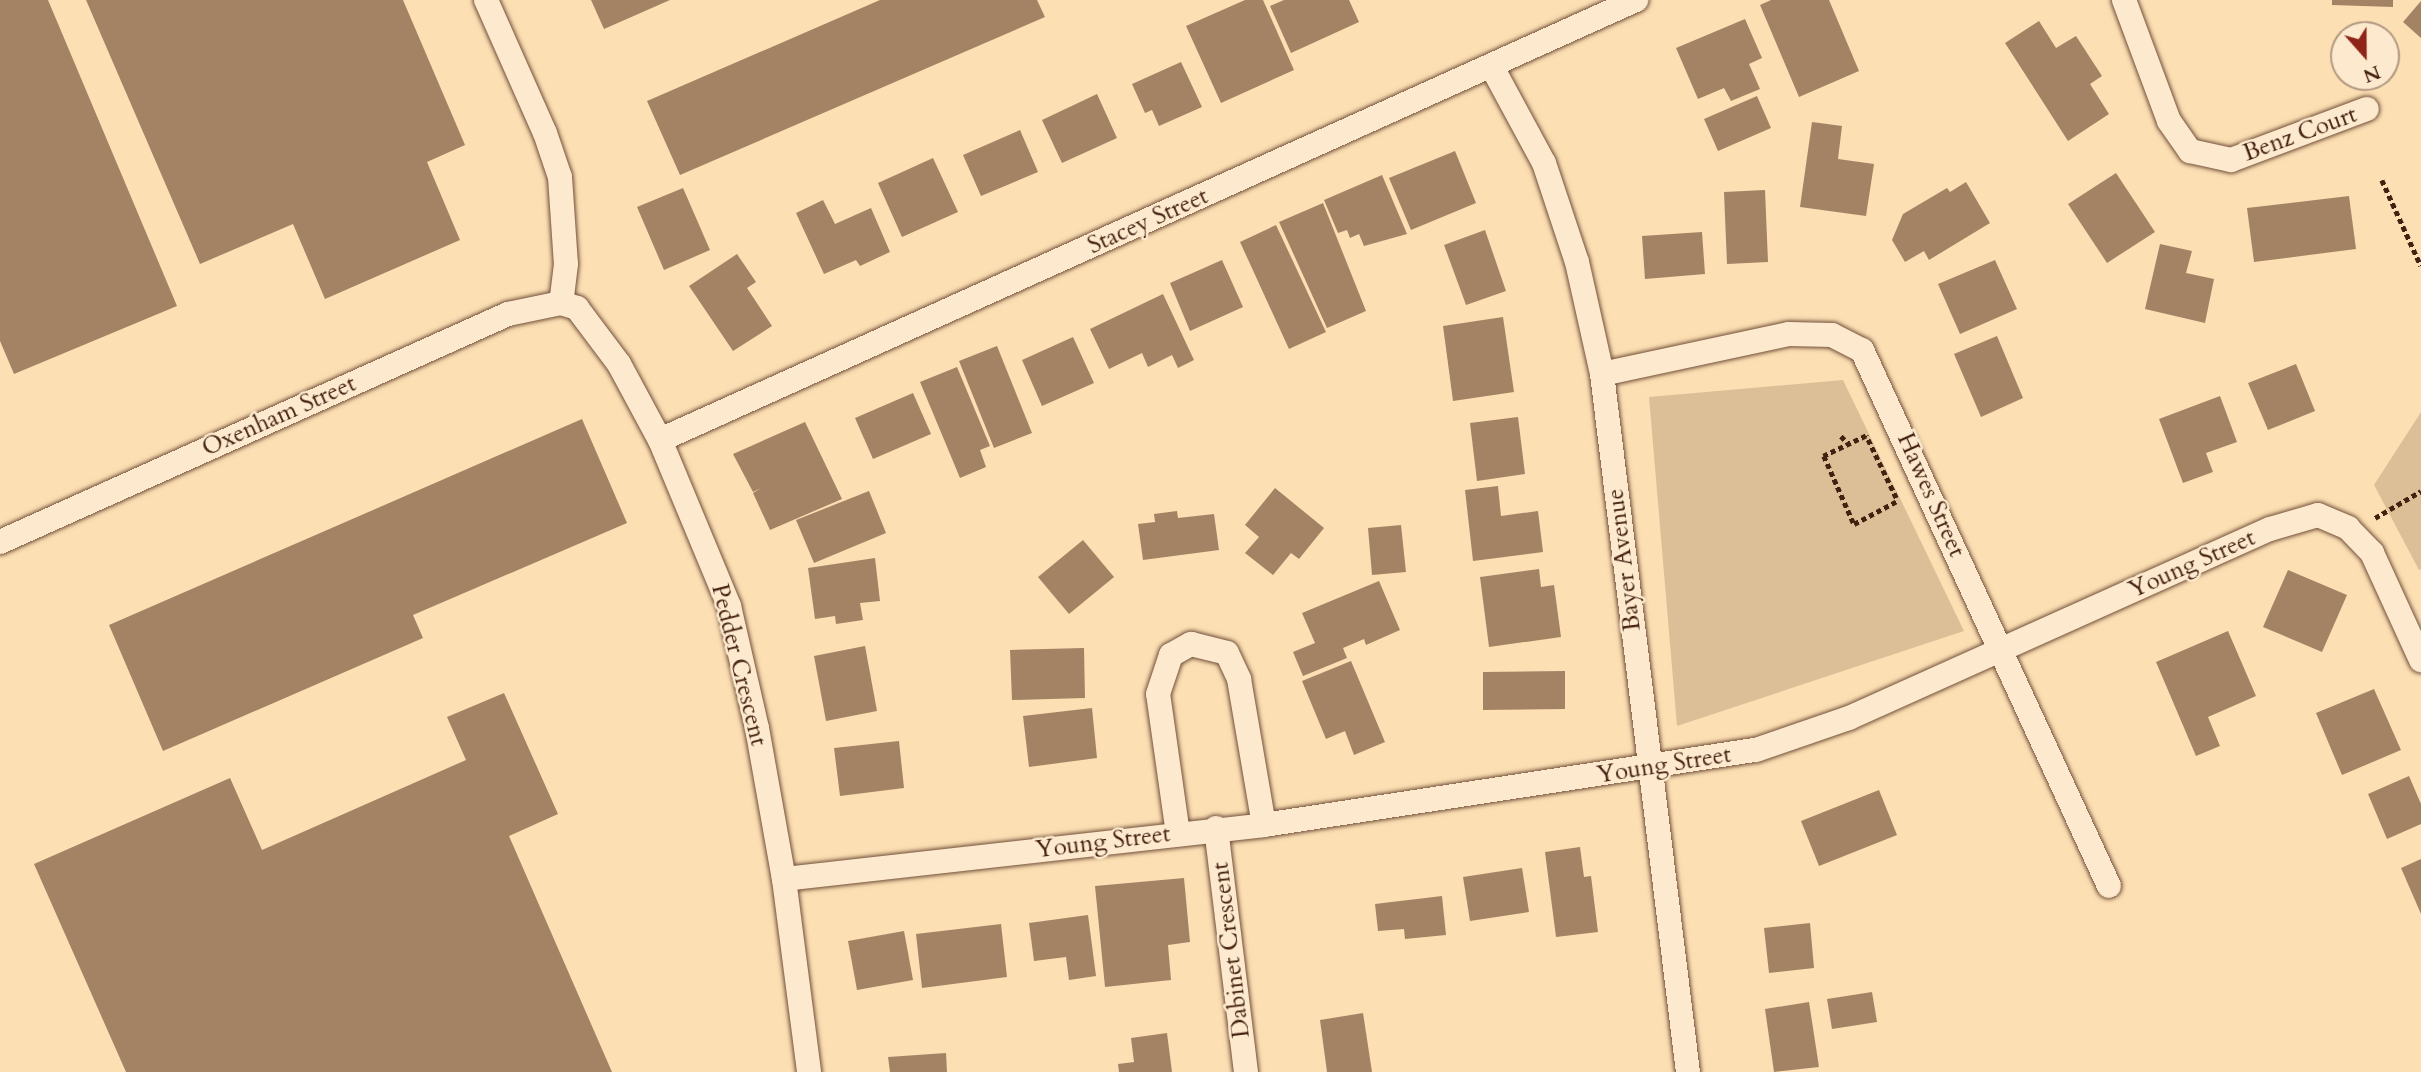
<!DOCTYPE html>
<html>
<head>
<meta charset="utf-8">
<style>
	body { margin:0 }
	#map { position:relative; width:2421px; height:1072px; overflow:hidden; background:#fcdfb3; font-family:Cardo,serif }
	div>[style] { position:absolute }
	.green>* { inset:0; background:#ddbf97 }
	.building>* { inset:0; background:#a48365 }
	.path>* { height:4.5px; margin-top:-2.25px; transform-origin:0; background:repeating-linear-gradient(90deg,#442011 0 5px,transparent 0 8.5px) }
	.roads { filter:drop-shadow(0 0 2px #72503a) drop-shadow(0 0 2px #72503a) }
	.street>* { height:24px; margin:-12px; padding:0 12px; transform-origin:12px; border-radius:12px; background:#fdeace }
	span { translate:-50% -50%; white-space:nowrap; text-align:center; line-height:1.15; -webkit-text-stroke:5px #fdeace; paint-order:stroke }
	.street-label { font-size:24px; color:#442011 }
	.north { position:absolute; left:2330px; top:21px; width:70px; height:70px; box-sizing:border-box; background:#fdeace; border:2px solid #b39982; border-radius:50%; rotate:159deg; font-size:19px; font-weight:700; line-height:28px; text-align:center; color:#442011 }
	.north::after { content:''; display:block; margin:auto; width:24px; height:32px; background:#8f2418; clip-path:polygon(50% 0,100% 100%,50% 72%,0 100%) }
</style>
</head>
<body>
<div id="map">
	<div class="green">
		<div style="clip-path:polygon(1843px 380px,1964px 631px,1677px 726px,1649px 397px)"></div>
		<div style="clip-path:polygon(2421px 412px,2421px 569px,2419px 570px,2374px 485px)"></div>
	</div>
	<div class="building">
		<div style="clip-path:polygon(0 0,48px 0,177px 306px,14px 374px,0 341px)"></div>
		<div style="clip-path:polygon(86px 0,403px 0,465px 145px,427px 162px,460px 240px,325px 299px,293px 224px,200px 264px)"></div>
		<div style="clip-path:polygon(591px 0,670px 0,604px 29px)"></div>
		<div style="clip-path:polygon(880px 0,1037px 0,1045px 17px,680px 175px,647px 101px)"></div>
		<div style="clip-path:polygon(1245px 0,1263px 0,1294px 70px,1221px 103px,1186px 26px)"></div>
		<div style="clip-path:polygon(1284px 0,1349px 0,1359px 22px,1291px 53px,1270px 6px)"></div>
		<div style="clip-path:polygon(1771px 0,1829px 0,1859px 71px,1799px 97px,1760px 5px)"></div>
		<div style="clip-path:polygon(2332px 0,2393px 0,2393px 7px,2332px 5px)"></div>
		<div style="clip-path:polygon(2421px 1px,2421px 38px,2403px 22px)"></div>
		<div style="clip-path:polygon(1745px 19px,1762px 58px,1749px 64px,1760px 89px,1731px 101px,1724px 88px,1698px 99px,1676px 48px)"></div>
		<div style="clip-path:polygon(2039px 21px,2056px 48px,2076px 36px,2102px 76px,2090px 84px,2109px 114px,2068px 141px,2005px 43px)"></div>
		<div style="clip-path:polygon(1181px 62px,1202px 107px,1159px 126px,1152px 110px,1145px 113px,1132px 84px)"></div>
		<div style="clip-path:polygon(1097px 94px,1117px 138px,1062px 163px,1042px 120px)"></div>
		<div style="clip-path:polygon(1757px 96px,1771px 128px,1718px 151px,1704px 119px)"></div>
		<div style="clip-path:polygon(1812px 122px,1842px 126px,1838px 159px,1874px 164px,1866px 216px,1800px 207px)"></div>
		<div style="clip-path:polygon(1020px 130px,1038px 172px,981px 196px,963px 155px)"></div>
		<div style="clip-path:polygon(1455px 151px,1476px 203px,1411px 230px,1389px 178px)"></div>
		<div style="clip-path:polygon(933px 158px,958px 212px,902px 237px,878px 183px)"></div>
		<div style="clip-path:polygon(2116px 173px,2155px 232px,2107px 263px,2068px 204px)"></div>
		<div style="clip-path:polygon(1382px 175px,1407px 234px,1364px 246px,1359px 234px,1350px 238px,1347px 230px,1338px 233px,1324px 200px)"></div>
		<div style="clip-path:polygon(1966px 182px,1990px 223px,1929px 260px,1924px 251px,1905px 262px,1892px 240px,1903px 214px,1947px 188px,1950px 192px)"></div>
		<div style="clip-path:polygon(683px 188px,710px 250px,664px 270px,637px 207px)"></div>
		<div style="clip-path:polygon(1765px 190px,1768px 262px,1727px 264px,1724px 192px)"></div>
		<div style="clip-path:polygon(2349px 196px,2356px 249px,2254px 262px,2247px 208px)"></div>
		<div style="clip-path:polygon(823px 200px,835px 224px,871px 208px,890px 252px,860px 266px,856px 260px,824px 274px,796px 213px)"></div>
		<div style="clip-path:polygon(1323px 203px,1366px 311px,1327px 328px,1279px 222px)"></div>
		<div style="clip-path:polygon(1276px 225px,1326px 332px,1289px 349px,1240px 242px)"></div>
		<div style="clip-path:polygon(1485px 230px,1506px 291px,1466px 305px,1444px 245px)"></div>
		<div style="clip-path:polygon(1702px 232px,1705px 274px,1645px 279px,1642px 236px)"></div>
		<div style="clip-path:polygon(2160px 244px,2192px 251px,2186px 273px,2214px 279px,2205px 323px,2145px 309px)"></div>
		<div style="clip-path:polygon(737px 254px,756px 282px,747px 288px,772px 326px,733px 351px,689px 286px)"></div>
		<div style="clip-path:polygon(1222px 260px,1243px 307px,1190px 331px,1170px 283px)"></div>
		<div style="clip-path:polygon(1995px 260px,2017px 309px,1960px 334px,1938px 284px)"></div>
		<div style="clip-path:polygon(1163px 294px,1194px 360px,1178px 368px,1172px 355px,1148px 367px,1142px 353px,1109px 369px,1090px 329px)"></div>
		<div style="clip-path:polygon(1503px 317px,1514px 392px,1453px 401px,1443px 326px)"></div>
		<div style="clip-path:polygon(1997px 336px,2023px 398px,1981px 417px,1954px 354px)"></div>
		<div style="clip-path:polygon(1073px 337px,1094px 383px,1042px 406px,1022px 360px)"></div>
		<div style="clip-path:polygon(997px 346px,1032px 433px,994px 448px,959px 361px)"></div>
		<div style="clip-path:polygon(2296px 364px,2315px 411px,2268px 430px,2248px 383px)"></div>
		<div style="clip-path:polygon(957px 367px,990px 446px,980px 450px,986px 467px,960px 478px,920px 382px)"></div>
		<div style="clip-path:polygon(913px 393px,931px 434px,873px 459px,855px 418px)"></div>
		<div style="clip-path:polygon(2220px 396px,2237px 442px,2206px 453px,2213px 472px,2183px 483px,2159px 419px)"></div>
		<div style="clip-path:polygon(1518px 417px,1525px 474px,1477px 481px,1470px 423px)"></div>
		<div style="clip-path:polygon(582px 419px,627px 523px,413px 615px,423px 638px,163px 751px,109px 625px)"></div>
		<div style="clip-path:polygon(805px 422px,842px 499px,770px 530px,753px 493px,761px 488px,753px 492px,733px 454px)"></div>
		<div style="clip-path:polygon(1498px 486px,1501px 516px,1538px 511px,1543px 552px,1473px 561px,1465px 490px)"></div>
		<div style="clip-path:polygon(1275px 488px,1324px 528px,1299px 559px,1291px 553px,1273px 575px,1245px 553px,1259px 537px,1245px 525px)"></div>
		<div style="clip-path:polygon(869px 491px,886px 533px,814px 563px,796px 520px)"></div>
		<div style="clip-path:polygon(1177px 511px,1178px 518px,1214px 514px,1219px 550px,1143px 560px,1138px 524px,1155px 522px,1154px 514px)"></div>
		<div style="clip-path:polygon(1401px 525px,1406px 572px,1372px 575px,1368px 528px)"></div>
		<div style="clip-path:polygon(1083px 540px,1114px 577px,1069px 614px,1038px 577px)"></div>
		<div style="clip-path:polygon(875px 558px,880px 601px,860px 603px,863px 620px,836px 624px,835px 616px,815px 619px,808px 568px)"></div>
		<div style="clip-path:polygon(1539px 569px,1541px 587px,1554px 585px,1561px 637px,1489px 647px,1480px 577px)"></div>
		<div style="clip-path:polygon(2288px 570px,2347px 595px,2322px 652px,2263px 627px)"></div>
		<div style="clip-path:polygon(1379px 581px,1400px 630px,1366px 645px,1364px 639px,1343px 648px,1347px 658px,1303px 676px,1293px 652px,1315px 643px,1302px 613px)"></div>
		<div style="clip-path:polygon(2228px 631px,2256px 696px,2208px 717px,2220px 746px,2196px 756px,2156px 662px)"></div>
		<div style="clip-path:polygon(865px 646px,877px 711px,826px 721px,814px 656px)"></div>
		<div style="clip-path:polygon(1084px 648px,1085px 698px,1012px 700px,1010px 650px)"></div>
		<div style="clip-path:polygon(1351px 661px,1385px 742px,1354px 755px,1345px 731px,1326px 739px,1302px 681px)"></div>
		<div style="clip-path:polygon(1565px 671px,1565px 709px,1483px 710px,1483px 672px)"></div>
		<div style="clip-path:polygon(2374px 689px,2401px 750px,2342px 775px,2316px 713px)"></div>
		<div style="clip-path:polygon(504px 693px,558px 814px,509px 836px,612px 1072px,126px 1072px,34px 864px,230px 778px,262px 850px,466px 760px,447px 717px)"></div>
		<div style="clip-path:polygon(1092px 708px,1097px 758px,1029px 767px,1023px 716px)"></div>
		<div style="clip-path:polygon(899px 741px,904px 788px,840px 796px,834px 748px)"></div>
		<div style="clip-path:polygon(2409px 776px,2421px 804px,2421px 824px,2387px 839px,2368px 794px)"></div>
		<div style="clip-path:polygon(1879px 790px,1897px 835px,1819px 866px,1801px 821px)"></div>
		<div style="clip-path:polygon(1580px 847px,1584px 877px,1591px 876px,1598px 932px,1556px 937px,1545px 852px)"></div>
		<div style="clip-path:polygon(2421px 859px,2421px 914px,2401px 868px)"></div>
		<div style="clip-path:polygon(1522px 868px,1529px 912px,1470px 921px,1463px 877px)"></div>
		<div style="clip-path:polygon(1184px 878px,1190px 942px,1168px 945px,1171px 980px,1105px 987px,1095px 886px)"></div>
		<div style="clip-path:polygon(1442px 896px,1446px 935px,1405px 939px,1404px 929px,1378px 931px,1375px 904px)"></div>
		<div style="clip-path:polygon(1088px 915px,1096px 976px,1069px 980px,1066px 957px,1034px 961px,1029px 923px)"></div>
		<div style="clip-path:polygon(1810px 923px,1814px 968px,1769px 973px,1764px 928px)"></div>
		<div style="clip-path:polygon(1001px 924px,1007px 977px,922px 988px,916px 934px)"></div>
		<div style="clip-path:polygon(904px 931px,913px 980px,857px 990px,848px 941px)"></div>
		<div style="clip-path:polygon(1872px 992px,1877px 1022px,1832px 1029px,1827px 999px)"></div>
		<div style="clip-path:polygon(1809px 1002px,1819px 1067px,1774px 1072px,1765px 1009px)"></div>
		<div style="clip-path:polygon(1363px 1013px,1372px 1072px,1327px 1072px,1320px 1020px)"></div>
		<div style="clip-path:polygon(1167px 1033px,1172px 1072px,1119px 1072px,1118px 1064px,1134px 1062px,1131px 1038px)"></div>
		<div style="clip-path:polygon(946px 1053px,947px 1072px,890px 1072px,888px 1057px)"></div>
	</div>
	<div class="path">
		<div style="left:2382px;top:180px;width:94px;rotate:65.6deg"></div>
		<div style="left:1841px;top:436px;width:11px;rotate:45deg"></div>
		<div style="left:1896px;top:498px;width:69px;rotate:-115.8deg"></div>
		<div style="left:1866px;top:436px;width:47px;rotate:154.5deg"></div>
		<div style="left:1824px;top:456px;width:74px;rotate:66.2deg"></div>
		<div style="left:1854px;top:524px;width:49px;rotate:-28.1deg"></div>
		<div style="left:2375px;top:518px;width:53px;rotate:-30.4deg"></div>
	</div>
	<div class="roads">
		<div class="street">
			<div style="left:486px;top:0;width:145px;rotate:66.1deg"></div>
			<div style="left:545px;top:133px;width:46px;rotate:71.2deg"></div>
			<div style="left:560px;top:177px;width:87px;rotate:86.1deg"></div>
			<div style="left:566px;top:264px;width:39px;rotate:97deg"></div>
			<div style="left:2124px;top:0;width:129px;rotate:69.6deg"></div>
			<div style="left:2169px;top:121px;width:37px;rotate:55deg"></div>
			<div style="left:2190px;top:151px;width:42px;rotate:12.4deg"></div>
			<div style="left:2231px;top:160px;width:145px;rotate:-20.6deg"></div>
			<div style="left:1492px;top:67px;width:109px;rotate:61.6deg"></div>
			<div style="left:1544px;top:163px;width:104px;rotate:71.6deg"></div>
			<div style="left:1577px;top:262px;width:115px;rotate:77.4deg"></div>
			<div style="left:1602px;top:374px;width:703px;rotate:82.98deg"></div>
			<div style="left:1602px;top:374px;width:191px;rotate:-12.1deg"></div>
			<div style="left:1789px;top:334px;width:43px;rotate:1.3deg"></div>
			<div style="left:1832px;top:335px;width:34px;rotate:27deg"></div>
			<div style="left:1862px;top:350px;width:590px;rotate:65.26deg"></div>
			<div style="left:660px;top:440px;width:1071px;rotate:-24.27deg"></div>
			<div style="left:0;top:542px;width:557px;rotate:-24.17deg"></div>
			<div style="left:508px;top:314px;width:54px;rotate:-11.7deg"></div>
			<div style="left:561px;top:303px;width:17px;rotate:17deg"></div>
			<div style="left:577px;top:308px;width:70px;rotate:53.1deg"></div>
			<div style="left:619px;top:364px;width:86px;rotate:61.7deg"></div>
			<div style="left:660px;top:440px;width:180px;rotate:67.4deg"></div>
			<div style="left:729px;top:606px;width:125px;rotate:77.1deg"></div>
			<div style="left:757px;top:728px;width:153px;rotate:79.9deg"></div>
			<div style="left:784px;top:879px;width:195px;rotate:82.6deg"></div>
			<div style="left:1216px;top:828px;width:246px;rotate:83deg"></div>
			<div style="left:1178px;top:834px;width:141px;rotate:-98.1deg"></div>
			<div style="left:1158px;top:694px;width:41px;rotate:-71.6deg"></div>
			<div style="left:1171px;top:655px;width:23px;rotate:-29deg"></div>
			<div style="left:1191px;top:644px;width:37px;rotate:14deg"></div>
			<div style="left:1227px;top:653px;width:29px;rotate:65deg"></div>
			<div style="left:1239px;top:679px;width:148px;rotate:80.3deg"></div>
			<div style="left:784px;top:879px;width:483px;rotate:-6.4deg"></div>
			<div style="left:1264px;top:825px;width:498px;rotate:-8.7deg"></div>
			<div style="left:1756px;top:750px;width:98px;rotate:-19deg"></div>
			<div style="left:1849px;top:718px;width:461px;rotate:-24.2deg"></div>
			<div style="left:2270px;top:529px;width:50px;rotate:-16.3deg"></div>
			<div style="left:2318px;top:515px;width:33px;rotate:23deg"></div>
			<div style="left:2348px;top:528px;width:35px;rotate:46deg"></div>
			<div style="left:2372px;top:553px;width:118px;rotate:65.4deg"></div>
		</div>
	</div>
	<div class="street-label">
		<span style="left:2300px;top:134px;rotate:-20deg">Benz Court</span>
		<span style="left:1148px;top:221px;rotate:-24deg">Stacey Street</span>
		<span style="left:279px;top:416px;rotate:-24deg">Oxenham Street</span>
		<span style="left:1931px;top:495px;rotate:66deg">Hawes Street</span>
		<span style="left:1624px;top:560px;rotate:-97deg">Bayer Avenue</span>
		<span style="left:2192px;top:564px;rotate:-24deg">Young Street</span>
		<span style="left:739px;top:665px;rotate:76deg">Pedder Crescent</span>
		<span style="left:1664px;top:765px;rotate:-9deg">Young Street</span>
		<span style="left:1103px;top:842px;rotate:-7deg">Young Street</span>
		<span style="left:1231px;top:950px;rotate:-97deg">Dabinet Crescent</span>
	</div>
	<div class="north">N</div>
</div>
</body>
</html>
